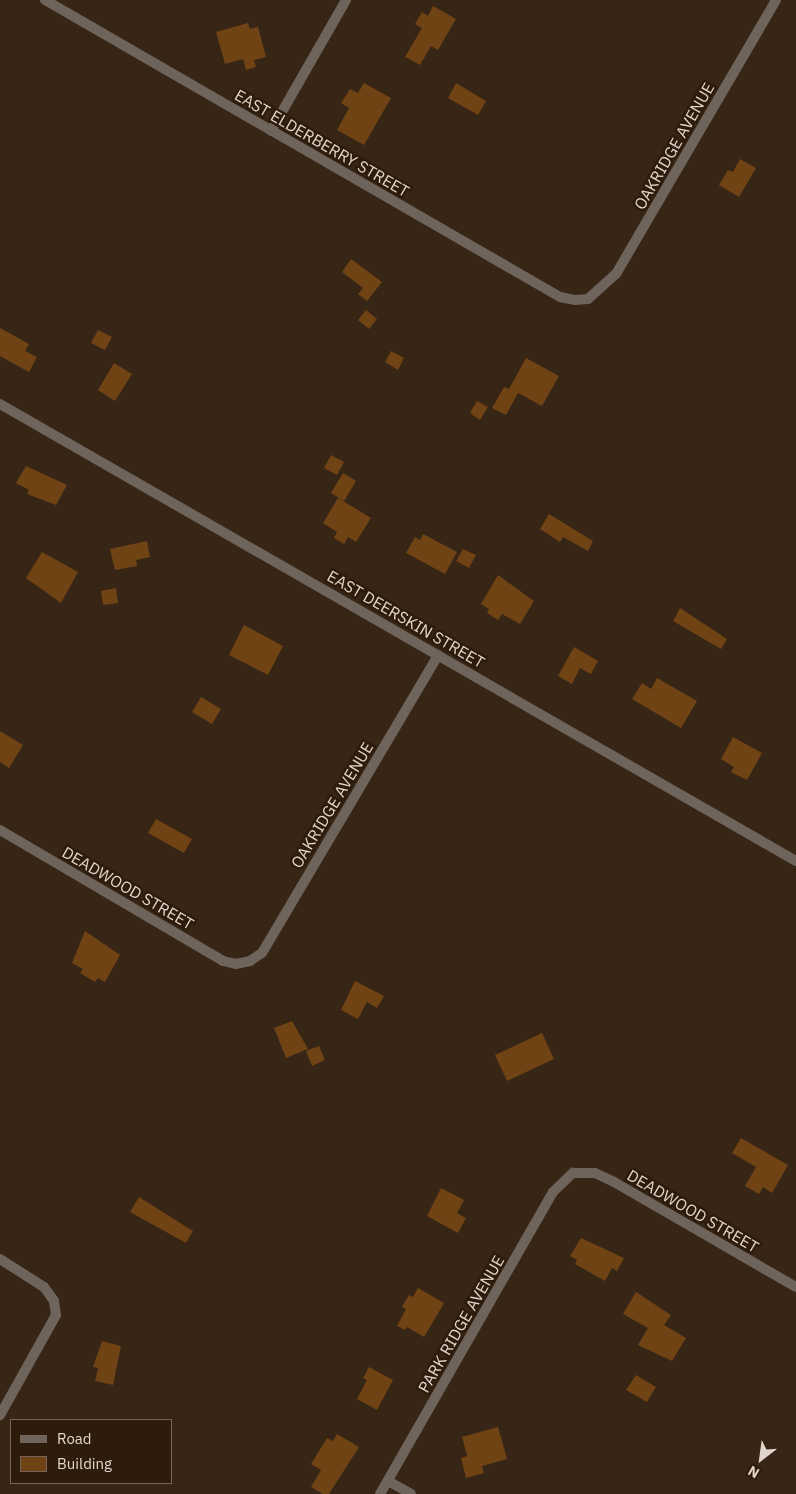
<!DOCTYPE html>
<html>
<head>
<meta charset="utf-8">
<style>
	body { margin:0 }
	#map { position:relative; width:796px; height:1494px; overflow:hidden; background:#372515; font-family:"IBM Plex Sans",sans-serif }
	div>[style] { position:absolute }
	.building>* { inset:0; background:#704315 }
	.minor>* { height:10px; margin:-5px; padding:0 5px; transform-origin:5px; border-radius:5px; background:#6e645c }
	span { translate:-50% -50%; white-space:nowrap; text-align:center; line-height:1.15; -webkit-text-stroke:5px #2d1b0b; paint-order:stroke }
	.street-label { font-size:16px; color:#e1d5cb }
	.legend { position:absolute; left:10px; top:1419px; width:162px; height:65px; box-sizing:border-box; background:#2d1b0b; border:1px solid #756558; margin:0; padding:6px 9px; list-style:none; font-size:15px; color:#e1d5cb }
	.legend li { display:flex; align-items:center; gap:10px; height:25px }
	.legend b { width:25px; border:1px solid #756558 }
	.north { position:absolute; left:736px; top:1434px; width:50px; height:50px; -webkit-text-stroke:4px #2d1b0b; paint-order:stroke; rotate:210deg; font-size:14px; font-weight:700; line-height:20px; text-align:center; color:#e1d5cb }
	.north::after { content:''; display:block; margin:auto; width:18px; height:22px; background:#e1d5cb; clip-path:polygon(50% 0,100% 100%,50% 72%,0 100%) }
</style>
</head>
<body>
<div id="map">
	<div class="building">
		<div style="clip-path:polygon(433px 6px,456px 19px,438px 50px,431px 46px,420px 65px,405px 57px,422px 28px,415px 24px,422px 12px,428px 16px)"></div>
		<div style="clip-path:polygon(248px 23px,250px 29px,258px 27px,266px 57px,254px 60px,256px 67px,246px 70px,243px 59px,225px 64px,216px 32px)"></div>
		<div style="clip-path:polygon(364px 83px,391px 98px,364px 145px,337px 130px,349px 108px,341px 103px,350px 89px,358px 93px)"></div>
		<div style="clip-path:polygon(456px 83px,486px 101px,478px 115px,448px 98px)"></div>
		<div style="clip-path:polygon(740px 159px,756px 168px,739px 197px,719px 185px,728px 170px,733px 172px)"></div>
		<div style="clip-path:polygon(351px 259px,382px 282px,367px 301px,358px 294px,363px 288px,342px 272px)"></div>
		<div style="clip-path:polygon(366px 310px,377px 319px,369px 329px,358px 320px)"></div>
		<div style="clip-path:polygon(0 328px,29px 344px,25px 351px,37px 357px,29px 372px,0 356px)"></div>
		<div style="clip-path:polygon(98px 330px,112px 337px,105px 350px,91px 343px)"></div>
		<div style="clip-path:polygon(391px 351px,404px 358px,398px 370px,385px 362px)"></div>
		<div style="clip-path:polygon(526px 358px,559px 376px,542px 406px,518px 393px,506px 415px,492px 408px,504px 387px,509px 389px)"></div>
		<div style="clip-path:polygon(114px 363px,132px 374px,115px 401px,98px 390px)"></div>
		<div style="clip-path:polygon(477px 401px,488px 407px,480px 420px,470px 413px)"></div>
		<div style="clip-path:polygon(331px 455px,344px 462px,337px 475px,324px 468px)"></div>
		<div style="clip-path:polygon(26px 466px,67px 485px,56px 505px,27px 494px,29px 490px,16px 483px)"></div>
		<div style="clip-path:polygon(343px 473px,356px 481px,344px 501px,331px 493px)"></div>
		<div style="clip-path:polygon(338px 498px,371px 518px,356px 542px,348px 537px,344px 544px,334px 538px,337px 532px,323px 523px)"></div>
		<div style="clip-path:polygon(549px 514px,593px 541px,588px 551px,563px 537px,560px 542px,540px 529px)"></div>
		<div style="clip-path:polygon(423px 534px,457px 552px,445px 574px,406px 553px,415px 537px,420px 540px)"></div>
		<div style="clip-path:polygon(147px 541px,150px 557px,136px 560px,137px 566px,115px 570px,110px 549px)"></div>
		<div style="clip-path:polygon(463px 549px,476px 555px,469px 568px,456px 561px)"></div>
		<div style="clip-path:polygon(42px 552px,78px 572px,61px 603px,26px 578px)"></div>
		<div style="clip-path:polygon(498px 575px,534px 601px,520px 624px,502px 614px,498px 620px,487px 613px,489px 609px,481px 604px)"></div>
		<div style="clip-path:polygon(116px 588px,118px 603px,103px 605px,101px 591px)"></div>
		<div style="clip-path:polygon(680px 608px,727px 639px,721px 649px,673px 621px)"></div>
		<div style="clip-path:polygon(244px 625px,283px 646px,268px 675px,229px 655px)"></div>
		<div style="clip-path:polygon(574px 647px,598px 661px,591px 674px,580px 668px,572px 684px,558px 676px)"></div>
		<div style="clip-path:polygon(657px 678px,697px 701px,681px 728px,632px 699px,642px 683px,651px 689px)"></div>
		<div style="clip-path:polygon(201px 697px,221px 709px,212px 724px,192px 712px)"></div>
		<div style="clip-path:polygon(0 731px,23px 745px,9px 768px,0 762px)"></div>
		<div style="clip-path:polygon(733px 737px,762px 753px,747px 780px,731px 772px,734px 767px,721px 759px)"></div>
		<div style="clip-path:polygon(156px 819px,192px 839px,184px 853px,148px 833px)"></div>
		<div style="clip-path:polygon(85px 931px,120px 955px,105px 982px,98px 978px,95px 982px,80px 973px,83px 969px,72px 963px)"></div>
		<div style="clip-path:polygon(355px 981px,384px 996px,377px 1008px,367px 1002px,358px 1019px,341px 1010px)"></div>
		<div style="clip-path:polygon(292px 1021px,308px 1049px,286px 1058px,274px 1028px)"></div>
		<div style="clip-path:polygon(542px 1033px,554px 1059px,507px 1081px,495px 1055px)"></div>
		<div style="clip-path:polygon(319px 1046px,325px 1060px,312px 1066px,306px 1051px)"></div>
		<div style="clip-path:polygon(741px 1138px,788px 1165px,772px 1193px,763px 1187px,759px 1194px,745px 1186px,756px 1167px,732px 1153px)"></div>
		<div style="clip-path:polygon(441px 1188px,464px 1200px,457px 1213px,466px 1218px,458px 1233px,427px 1216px)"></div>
		<div style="clip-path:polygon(139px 1197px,193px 1231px,186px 1243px,130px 1212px)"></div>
		<div style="clip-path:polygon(581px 1238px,624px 1258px,617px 1271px,612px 1268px,605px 1281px,575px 1264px,577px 1260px,570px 1256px)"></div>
		<div style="clip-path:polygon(418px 1288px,444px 1303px,424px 1337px,407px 1327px,405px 1330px,397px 1326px,406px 1309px,402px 1307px,409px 1295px,413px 1297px)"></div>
		<div style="clip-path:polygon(636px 1292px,671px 1315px,664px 1325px,686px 1338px,672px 1361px,638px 1345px,648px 1328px,623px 1314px)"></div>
		<div style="clip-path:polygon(102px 1341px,121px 1346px,113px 1385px,95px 1381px,98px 1368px,93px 1367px)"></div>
		<div style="clip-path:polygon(369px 1367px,393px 1380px,377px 1410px,357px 1399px,367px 1380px,363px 1378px)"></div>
		<div style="clip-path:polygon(636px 1375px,656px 1387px,647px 1402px,626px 1390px)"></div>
		<div style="clip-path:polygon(498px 1427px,507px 1459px,482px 1466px,484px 1473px,466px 1478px,461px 1458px,467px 1456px,462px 1437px)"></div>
		<div style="clip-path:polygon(337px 1434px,359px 1447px,329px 1494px,323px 1494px,311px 1487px,321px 1470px,311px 1464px,327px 1438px,333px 1441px)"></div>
	</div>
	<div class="minor">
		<div style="left:45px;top:0;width:595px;rotate:29.97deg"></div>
		<div style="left:560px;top:297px;width:15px;rotate:11deg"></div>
		<div style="left:575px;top:300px;width:13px;rotate:-4deg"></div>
		<div style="left:588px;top:299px;width:38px;rotate:-42deg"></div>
		<div style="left:616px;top:274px;width:317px;rotate:-59.7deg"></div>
		<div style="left:271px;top:131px;width:151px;rotate:-60.2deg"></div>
		<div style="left:0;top:404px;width:918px;rotate:29.86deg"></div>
		<div style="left:0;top:830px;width:259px;rotate:30.4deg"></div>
		<div style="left:223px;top:961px;width:13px;rotate:13deg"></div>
		<div style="left:236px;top:964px;width:14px;rotate:-12deg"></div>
		<div style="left:250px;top:961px;width:14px;rotate:-34deg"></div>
		<div style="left:262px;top:953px;width:346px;rotate:-59.4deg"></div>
		<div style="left:0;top:1259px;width:52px;rotate:32.5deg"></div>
		<div style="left:44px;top:1287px;width:17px;rotate:54deg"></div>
		<div style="left:54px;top:1301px;width:14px;rotate:82deg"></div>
		<div style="left:56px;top:1315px;width:115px;rotate:119.2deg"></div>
		<div style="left:388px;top:1481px;width:26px;rotate:29deg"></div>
		<div style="left:380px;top:1494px;width:348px;rotate:-60.2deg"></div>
		<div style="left:553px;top:1192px;width:28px;rotate:-44deg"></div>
		<div style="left:573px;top:1173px;width:22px"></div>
		<div style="left:595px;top:1173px;width:21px;rotate:25deg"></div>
		<div style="left:614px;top:1182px;width:210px;rotate:30deg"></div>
	</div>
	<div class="street-label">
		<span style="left:322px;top:143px;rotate:30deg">EAST ELDERBERRY STREET</span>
		<span style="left:674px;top:146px;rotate:-60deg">OAKRIDGE AVENUE</span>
		<span style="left:406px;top:619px;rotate:30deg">EAST DEERSKIN STREET</span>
		<span style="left:332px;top:805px;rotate:-59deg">OAKRIDGE AVENUE</span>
		<span style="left:128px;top:888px;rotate:30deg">DEADWOOD STREET</span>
		<span style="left:693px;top:1211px;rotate:30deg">DEADWOOD STREET</span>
		<span style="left:461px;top:1324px;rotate:-60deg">PARK RIDGE AVENUE</span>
	</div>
	<ul class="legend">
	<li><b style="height:6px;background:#6e645c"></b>Road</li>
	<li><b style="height:14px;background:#704315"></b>Building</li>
	</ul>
	<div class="north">N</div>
</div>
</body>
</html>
